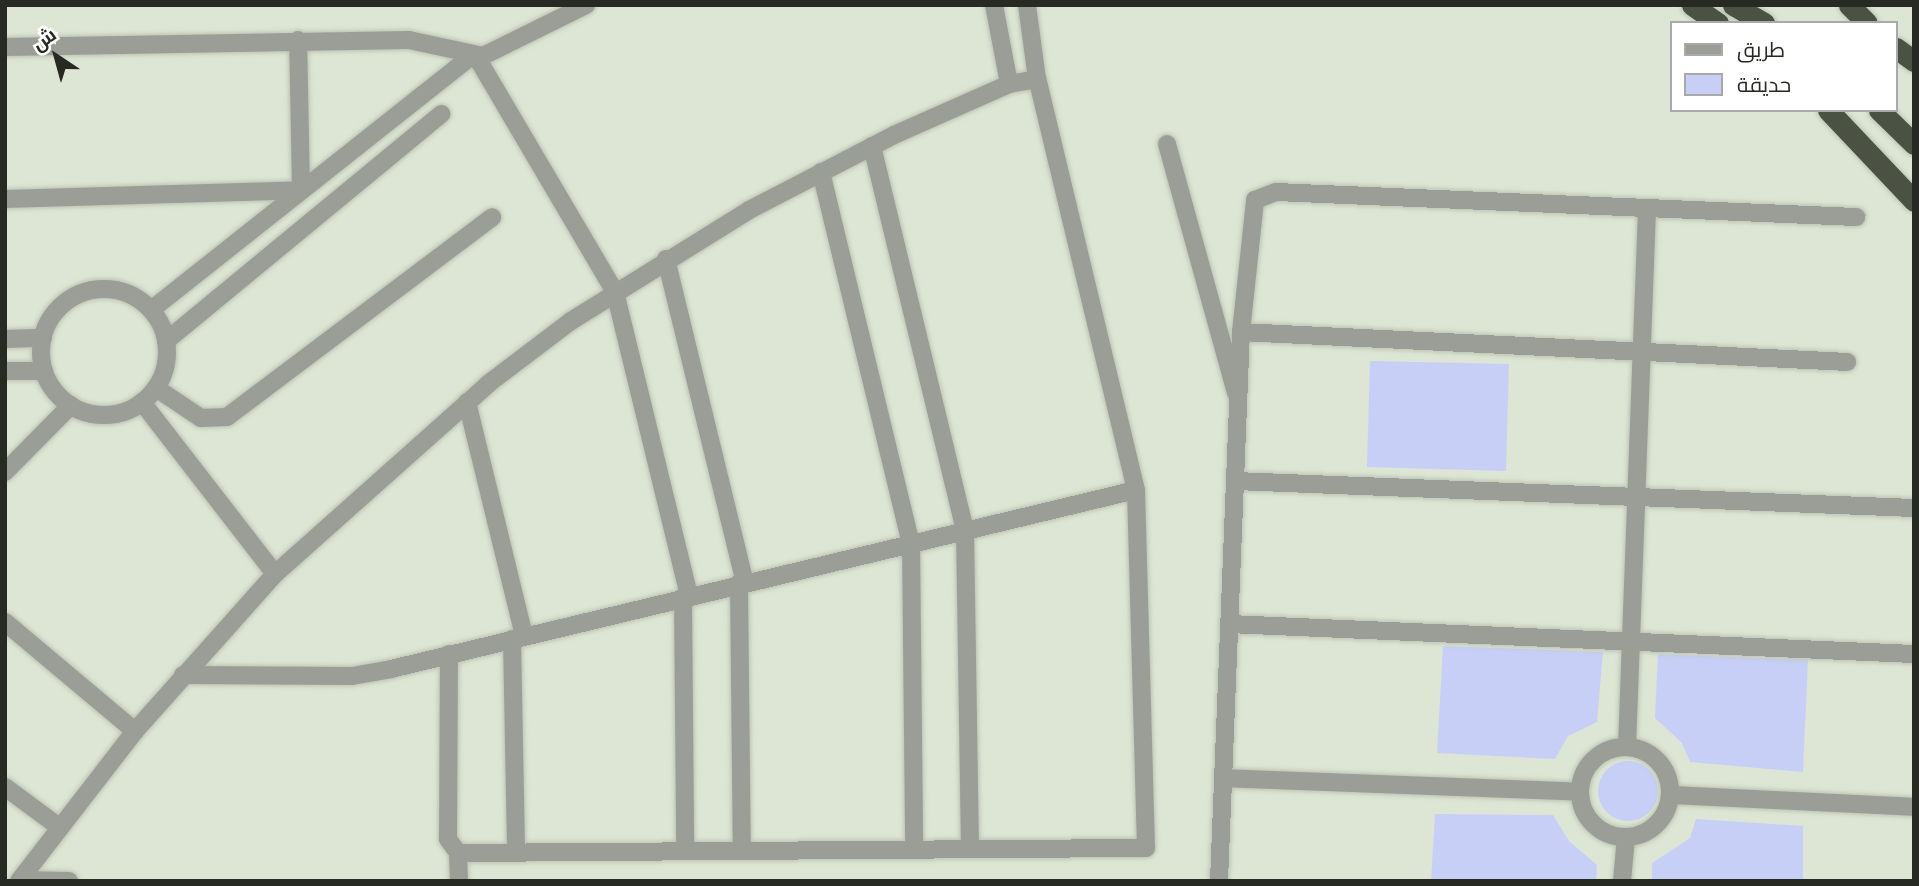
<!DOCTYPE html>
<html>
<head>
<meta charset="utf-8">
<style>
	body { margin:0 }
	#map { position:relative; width:1919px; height:886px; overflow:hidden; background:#dde6d4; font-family:Raleway,Cairo,sans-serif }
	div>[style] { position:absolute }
	.green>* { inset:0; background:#c7cff7 }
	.round { border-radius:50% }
	.roads { filter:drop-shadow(0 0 2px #bcc4b4) drop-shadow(0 0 2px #bcc4b4) }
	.minor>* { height:18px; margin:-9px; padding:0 9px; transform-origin:9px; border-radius:9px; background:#9b9e97 }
	.minor>.ring { margin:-9px; padding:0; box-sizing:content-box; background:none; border:18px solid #9b9e97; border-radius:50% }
	.motorway>* { height:21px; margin:-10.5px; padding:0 10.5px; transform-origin:10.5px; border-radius:10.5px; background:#4b5243 }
	span { translate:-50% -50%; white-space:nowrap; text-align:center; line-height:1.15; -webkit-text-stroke:6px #fff; paint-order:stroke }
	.frame { position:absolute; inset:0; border:7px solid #272a23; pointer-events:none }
	.legend { position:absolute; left:1670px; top:21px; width:228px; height:91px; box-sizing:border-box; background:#fff; border:2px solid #a9aaa7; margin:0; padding:9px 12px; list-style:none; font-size:21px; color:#272a23 }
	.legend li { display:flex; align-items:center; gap:14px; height:35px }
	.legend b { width:35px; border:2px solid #a9aaa7 }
	.north { position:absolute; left:21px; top:21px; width:70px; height:70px; -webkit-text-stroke:5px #fff; paint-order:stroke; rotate:324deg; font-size:19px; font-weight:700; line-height:28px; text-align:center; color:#272a23 }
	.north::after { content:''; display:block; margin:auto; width:24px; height:32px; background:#272a23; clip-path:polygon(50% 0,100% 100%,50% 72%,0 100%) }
</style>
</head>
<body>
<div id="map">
	<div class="green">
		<div style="clip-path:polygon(1370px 361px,1509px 364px,1506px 471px,1367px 467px)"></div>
		<div style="clip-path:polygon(1443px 646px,1603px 652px,1597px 722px,1568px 736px,1555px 759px,1437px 753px)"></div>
		<div style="clip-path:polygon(1658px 654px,1808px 660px,1803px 772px,1690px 762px,1682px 743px,1655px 718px)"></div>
		<div class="round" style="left:1598px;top:761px;width:60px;height:60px"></div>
		<div style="clip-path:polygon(1435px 814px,1553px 815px,1569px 841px,1597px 865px,1596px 881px,1431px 881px)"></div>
		<div style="clip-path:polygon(1696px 819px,1803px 826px,1803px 881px,1652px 881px,1652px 863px,1690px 838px)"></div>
	</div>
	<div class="roads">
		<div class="minor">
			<div style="left:994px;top:5px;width:80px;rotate:79.2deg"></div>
			<div style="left:5px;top:47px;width:404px;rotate:-1deg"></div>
			<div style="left:409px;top:40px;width:76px;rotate:12.2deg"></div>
			<div style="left:483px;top:56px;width:115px;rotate:-26.3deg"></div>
			<div style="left:476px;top:56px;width:274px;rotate:59.5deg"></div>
			<div style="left:615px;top:292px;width:312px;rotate:76.3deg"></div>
			<div style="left:1167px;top:144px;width:258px;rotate:74.5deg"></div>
			<div style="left:872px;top:146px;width:395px;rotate:76.4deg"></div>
			<div style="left:965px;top:530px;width:319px;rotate:89.1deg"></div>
			<div style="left:821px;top:172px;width:382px;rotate:76.4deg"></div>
			<div style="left:911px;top:543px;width:306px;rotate:89.4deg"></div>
			<div style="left:5px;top:199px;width:296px;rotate:-1.7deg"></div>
			<div style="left:301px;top:190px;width:150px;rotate:-91.1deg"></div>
			<div style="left:666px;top:259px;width:333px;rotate:76.3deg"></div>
			<div class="ring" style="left:41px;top:289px;width:108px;height:108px"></div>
			<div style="left:151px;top:310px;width:409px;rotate:-38.4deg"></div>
			<div style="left:1241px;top:332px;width:607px;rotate:2.83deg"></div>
			<div style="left:5px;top:339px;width:38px;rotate:-2deg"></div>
			<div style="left:166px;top:341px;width:357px;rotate:-39.5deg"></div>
			<div style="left:5px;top:371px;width:39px"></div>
			<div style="left:156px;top:388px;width:54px;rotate:33.7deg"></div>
			<div style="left:201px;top:418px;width:26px;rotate:-2deg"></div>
			<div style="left:227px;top:417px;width:332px;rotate:-37deg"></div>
			<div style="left:142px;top:402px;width:217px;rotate:52.3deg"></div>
			<div style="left:467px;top:402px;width:241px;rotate:76.3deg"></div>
			<div style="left:5px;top:472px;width:94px;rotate:-45.4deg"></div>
			<div style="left:1235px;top:481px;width:680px;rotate:2.28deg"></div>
			<div style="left:739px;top:583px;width:267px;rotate:89.4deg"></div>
			<div style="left:683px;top:597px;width:254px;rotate:89.5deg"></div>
			<div style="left:5px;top:622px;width:170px;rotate:40deg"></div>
			<div style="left:1229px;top:624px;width:686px;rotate:2.51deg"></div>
			<div style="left:512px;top:639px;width:212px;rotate:88.9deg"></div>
			<div style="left:449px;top:654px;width:185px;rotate:90.3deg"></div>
			<div style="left:448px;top:839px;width:17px;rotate:54deg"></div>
			<div style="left:458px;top:853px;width:28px;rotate:88deg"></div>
			<div style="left:183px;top:675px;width:169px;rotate:0.3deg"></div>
			<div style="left:352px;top:676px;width:40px;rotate:-10deg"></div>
			<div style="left:391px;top:669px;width:766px;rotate:-13.51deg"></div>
			<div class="ring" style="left:1580px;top:747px;width:72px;height:72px"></div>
			<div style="left:1627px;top:747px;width:538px;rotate:-87.87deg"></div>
			<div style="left:1223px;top:778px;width:357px;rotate:2.2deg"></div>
			<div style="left:5px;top:787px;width:67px;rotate:36.5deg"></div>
			<div style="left:1671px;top:795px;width:243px;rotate:2.8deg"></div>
			<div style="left:458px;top:853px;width:688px;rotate:-0.42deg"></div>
			<div style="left:1146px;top:848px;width:358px;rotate:-91.6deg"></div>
			<div style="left:1136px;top:490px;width:423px;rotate:-103.5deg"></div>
			<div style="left:1037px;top:79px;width:75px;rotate:-97.7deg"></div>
			<div style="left:20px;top:880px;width:49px;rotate:1.2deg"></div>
			<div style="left:19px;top:881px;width:190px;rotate:-52.3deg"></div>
			<div style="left:135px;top:731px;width:210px;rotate:-48.3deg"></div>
			<div style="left:275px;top:574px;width:285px;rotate:-41.7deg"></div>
			<div style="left:488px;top:384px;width:104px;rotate:-37.2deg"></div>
			<div style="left:571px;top:321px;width:210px;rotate:-31.9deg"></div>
			<div style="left:749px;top:210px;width:163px;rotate:-27.3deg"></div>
			<div style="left:894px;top:135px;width:126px;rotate:-23.9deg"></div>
			<div style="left:1009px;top:84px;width:28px;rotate:-10deg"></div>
			<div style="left:1219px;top:881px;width:549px;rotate:-87.71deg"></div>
			<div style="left:1241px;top:332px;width:133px;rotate:-83.9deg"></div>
			<div style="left:1255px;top:200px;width:22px;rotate:-21deg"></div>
			<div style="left:1276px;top:192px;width:581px;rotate:2.47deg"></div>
			<div style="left:1622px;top:881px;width:43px;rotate:-84.7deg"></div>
		</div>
		<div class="motorway">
			<div style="left:1692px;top:5px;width:32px;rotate:35deg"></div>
			<div style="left:1733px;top:5px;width:36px;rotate:30deg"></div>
			<div style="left:1849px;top:5px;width:25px;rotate:45deg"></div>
			<div style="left:1896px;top:48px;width:22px;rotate:36deg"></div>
			<div style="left:1828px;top:110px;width:125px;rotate:46.6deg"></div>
			<div style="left:1879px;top:110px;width:49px;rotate:44.2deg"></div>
		</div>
	</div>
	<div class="frame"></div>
	<ul class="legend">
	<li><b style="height:9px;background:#9b9e97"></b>طريق</li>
	<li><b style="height:19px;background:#c7cff7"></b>حديقة</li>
	</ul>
	<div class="north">ش</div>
</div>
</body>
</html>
